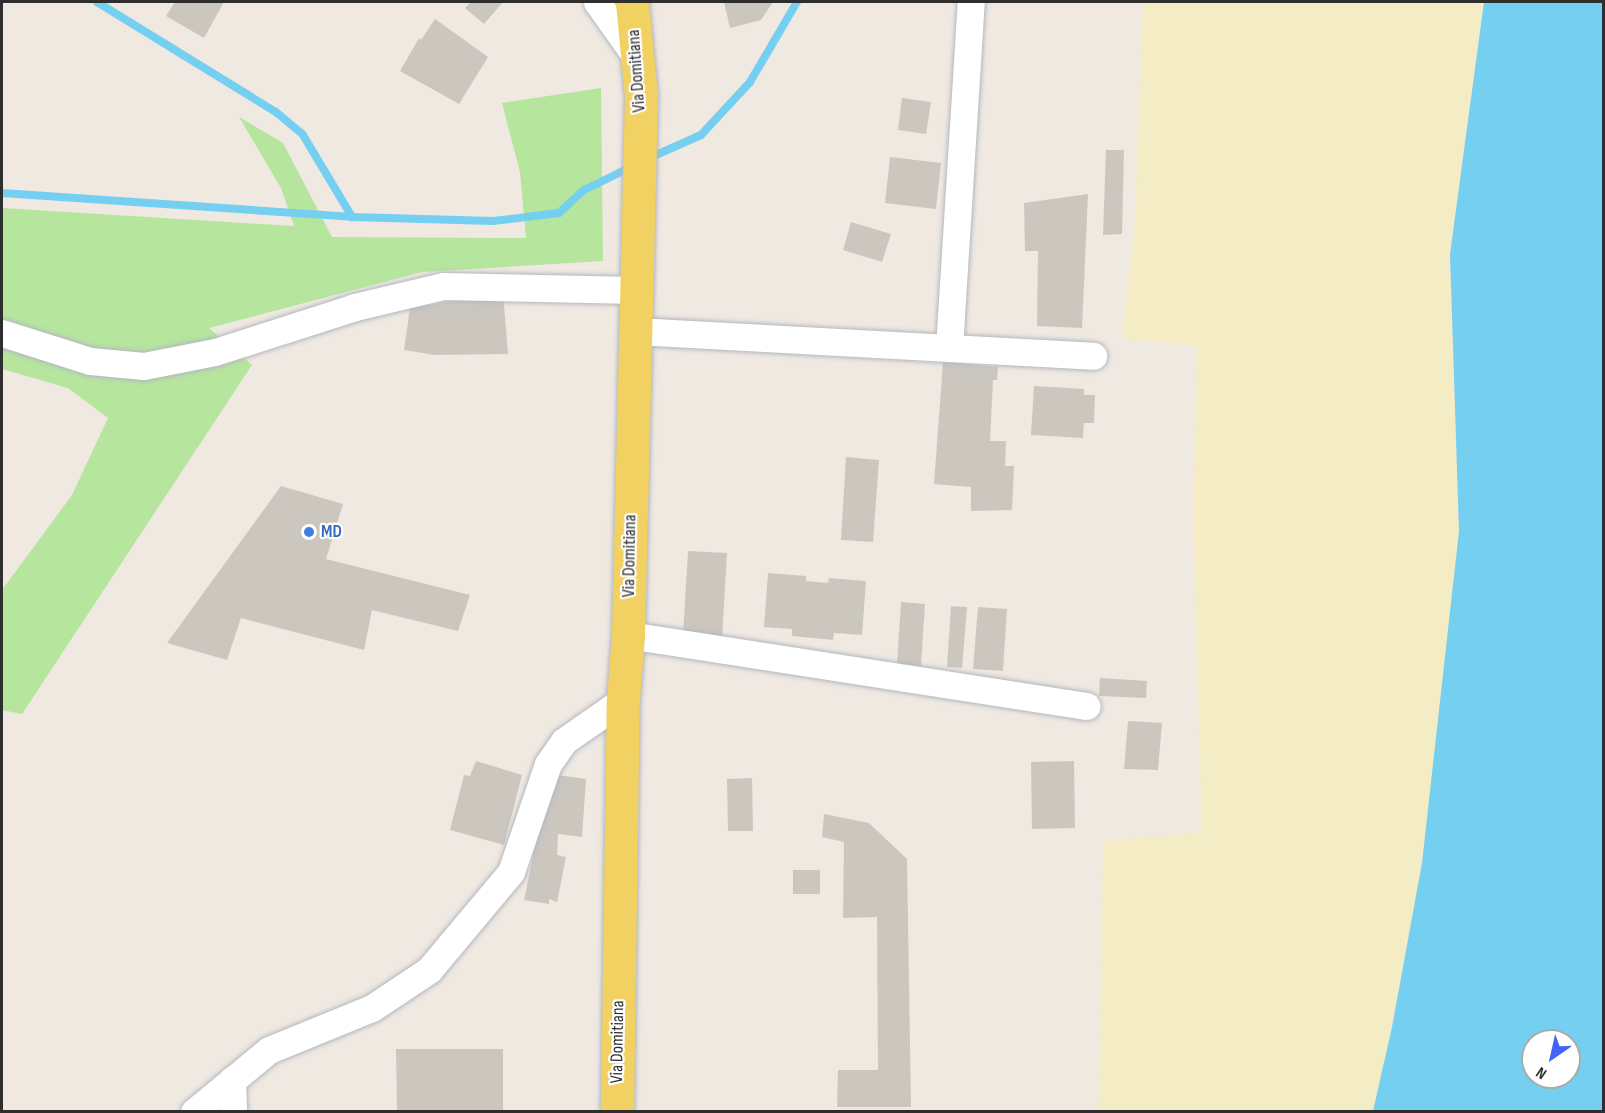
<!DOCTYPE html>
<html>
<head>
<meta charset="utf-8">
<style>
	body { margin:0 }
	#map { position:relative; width:1605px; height:1113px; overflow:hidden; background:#efe9e1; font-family:"Sofia Sans Condensed",sans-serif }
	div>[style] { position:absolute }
	.green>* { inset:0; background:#b6e59e }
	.sand>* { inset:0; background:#f3ecc5 }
	.water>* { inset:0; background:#75cff0 }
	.stream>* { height:8px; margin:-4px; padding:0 4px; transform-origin:4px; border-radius:4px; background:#75cff0 }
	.building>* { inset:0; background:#cbc7bf }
	.roads { filter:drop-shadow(0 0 2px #b4b7c1) drop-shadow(0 0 2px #b4b7c1) }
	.minor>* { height:27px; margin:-13.5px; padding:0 13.5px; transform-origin:13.5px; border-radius:13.5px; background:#fff }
	.major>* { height:33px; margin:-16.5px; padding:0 16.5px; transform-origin:16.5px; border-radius:16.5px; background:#f2d163 }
	.dots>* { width:16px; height:16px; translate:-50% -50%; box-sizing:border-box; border:3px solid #fff; border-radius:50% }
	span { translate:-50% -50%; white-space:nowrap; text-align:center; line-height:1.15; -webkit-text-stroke:4.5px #fff; paint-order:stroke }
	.street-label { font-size:18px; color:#2e2e2e }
	.shop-label { font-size:18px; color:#366cbe; font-weight:700 }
	.left { translate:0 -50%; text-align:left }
	.frame { position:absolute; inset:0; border:3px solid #2e2e2e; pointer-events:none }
	.north { position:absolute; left:1521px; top:1029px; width:60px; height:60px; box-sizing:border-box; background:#fff; border:2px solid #ababab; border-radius:50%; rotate:214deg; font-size:16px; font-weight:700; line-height:24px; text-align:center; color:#2e2e2e }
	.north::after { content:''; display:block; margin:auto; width:21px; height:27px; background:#4264fb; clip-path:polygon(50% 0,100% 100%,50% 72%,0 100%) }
</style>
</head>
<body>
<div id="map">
	<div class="green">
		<div style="clip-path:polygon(601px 88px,603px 261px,422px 272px,209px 328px,252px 365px,22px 714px,2px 710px,2px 590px,72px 495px,108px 418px,68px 388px,2px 369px,2px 208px,294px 226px,281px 188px,239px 117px,283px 143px,332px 237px,526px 238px,520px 172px,502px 103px)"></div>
	</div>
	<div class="sand">
		<div style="clip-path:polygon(1143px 2px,1484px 2px,1450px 254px,1459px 531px,1422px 863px,1392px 1027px,1373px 1111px,1099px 1112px,1103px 841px,1202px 832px,1193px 521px,1197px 346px,1122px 338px,1135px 221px)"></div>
	</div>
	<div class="water">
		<div style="clip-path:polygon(evenodd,1484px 2px,1603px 2px,1603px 1111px,1373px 1111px,1392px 1027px,1422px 863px,1459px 531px,1450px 254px,1484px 2px,1533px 1041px,1569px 1041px,1569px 1077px,1533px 1077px,1533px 1041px)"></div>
	</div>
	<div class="stream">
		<div style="left:97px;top:2px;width:210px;rotate:31.6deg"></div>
		<div style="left:276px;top:112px;width:35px;rotate:40deg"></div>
		<div style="left:303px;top:135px;width:96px;rotate:59.1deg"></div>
		<div style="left:647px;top:159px;width:59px;rotate:-24deg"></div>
		<div style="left:701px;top:135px;width:72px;rotate:-47.2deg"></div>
		<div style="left:750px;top:82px;width:93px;rotate:-59.6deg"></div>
		<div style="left:2px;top:193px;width:351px;rotate:3.9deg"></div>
		<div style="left:352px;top:217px;width:141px;rotate:1.6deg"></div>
		<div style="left:493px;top:221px;width:66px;rotate:-6.9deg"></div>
		<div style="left:559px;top:213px;width:34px;rotate:-43deg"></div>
		<div style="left:584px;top:190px;width:55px;rotate:-26.1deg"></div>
	</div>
	<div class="building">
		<div style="clip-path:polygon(175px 2px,224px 2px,204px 38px,166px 16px)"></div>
		<div style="clip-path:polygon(471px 2px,503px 2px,484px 24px,465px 8px)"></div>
		<div style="clip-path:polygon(724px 2px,773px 2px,761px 20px,730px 28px)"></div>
		<div style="clip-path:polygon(435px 19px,488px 57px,459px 104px,400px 71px,419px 38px,421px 40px)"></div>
		<div style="clip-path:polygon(902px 98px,931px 102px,926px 134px,898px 130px)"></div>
		<div style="clip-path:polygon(1106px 150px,1124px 150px,1122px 234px,1103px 235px)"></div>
		<div style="clip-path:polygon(890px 157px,941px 163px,936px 209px,885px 203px)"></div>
		<div style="clip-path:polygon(1088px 194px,1082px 328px,1037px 326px,1038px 251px,1025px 251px,1024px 203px)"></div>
		<div style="clip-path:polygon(851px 222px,891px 234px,882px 262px,843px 250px)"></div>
		<div style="clip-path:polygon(503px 293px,508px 354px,435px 355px,404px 350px,410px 308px)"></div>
		<div style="clip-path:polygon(943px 362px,998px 367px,997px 380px,993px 380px,990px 441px,1006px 441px,1005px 466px,1014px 466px,1012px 510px,971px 511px,971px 487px,934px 484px)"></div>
		<div style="clip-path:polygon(1034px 386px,1084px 389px,1084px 395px,1095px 395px,1094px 423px,1084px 423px,1083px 438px,1031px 435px)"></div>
		<div style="clip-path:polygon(846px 457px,879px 460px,873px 542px,841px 540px)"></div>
		<div style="clip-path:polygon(281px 486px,343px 504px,326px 559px,470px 595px,458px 631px,372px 610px,364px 650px,241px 618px,227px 660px,167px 643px)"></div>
		<div style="clip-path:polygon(688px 551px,727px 553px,722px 637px,683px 635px)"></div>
		<div style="clip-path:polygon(768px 573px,806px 576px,806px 581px,828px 583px,829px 578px,866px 581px,862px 635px,834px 633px,833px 640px,792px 636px,792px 629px,764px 627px)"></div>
		<div style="clip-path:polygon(901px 602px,925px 604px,921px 666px,897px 664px)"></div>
		<div style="clip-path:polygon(951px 606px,967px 607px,962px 668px,947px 667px)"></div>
		<div style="clip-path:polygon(978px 607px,1007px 609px,1003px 671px,973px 669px)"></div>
		<div style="clip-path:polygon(1100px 678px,1147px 681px,1146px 698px,1099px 696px)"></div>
		<div style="clip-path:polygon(1128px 721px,1162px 723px,1158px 770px,1124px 769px)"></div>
		<div style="clip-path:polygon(476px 761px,522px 775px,504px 845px,450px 830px,464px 775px,470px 776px)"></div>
		<div style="clip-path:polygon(1074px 761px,1075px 828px,1032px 829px,1031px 762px)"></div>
		<div style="clip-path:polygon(550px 774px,586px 779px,582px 837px,558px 834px,557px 855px,566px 857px,557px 902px,549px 899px,549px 904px,524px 900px)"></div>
		<div style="clip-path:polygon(752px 778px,753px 831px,728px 831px,727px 779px)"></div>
		<div style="clip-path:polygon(824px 814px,869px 823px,907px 859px,911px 1107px,837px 1107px,838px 1070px,878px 1070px,877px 917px,843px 918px,844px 842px,822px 837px)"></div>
		<div style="clip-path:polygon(793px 870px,820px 870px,820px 894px,793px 894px)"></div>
		<div style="clip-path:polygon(396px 1049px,503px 1049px,503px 1112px,397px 1112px)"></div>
	</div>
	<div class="roads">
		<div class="minor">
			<div style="left:597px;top:2px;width:69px;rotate:54.5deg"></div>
			<div style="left:635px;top:331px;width:459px;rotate:3.1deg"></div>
			<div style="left:2px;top:333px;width:92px;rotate:17.7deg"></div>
			<div style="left:90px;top:361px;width:54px;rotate:5.3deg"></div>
			<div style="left:144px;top:366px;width:72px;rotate:-11.2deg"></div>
			<div style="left:215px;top:352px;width:147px;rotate:-17.8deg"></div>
			<div style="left:355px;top:307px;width:90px;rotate:-13.4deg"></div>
			<div style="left:443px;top:286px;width:193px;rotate:1.2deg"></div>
			<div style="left:949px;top:348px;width:347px;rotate:-86.4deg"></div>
			<div style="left:628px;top:635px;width:464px;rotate:8.8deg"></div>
			<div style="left:232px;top:1080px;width:32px;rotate:88deg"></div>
			<div style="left:194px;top:1112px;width:97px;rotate:-39.6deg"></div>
			<div style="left:269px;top:1050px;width:111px;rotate:-22.2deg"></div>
			<div style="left:372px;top:1008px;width:69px;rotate:-33.7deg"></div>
			<div style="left:429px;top:970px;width:128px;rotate:-50.1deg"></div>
			<div style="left:511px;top:872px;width:114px;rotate:-71.1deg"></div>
			<div style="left:548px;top:764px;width:28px;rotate:-55deg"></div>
			<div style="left:564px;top:741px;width:72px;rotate:-34.8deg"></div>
		</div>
		<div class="major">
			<div style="left:617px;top:1112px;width:412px;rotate:-89.2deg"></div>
			<div style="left:623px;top:700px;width:65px;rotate:-85.6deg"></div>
			<div style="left:628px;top:635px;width:539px;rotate:-88.62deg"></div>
			<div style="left:641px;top:96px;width:94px;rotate:-95.5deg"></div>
		</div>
	</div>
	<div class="dots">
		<div style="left:309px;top:532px;background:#3f7fe0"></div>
	</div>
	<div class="street-label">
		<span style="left:637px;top:71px;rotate:-94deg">Via Domitiana</span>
		<span style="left:630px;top:556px;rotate:-89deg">Via Domitiana</span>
		<span style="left:618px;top:1042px;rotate:-89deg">Via Domitiana</span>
	</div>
	<div class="shop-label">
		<span class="left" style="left:321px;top:532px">MD</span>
	</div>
	<div class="frame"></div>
	<div class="north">N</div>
</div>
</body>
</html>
